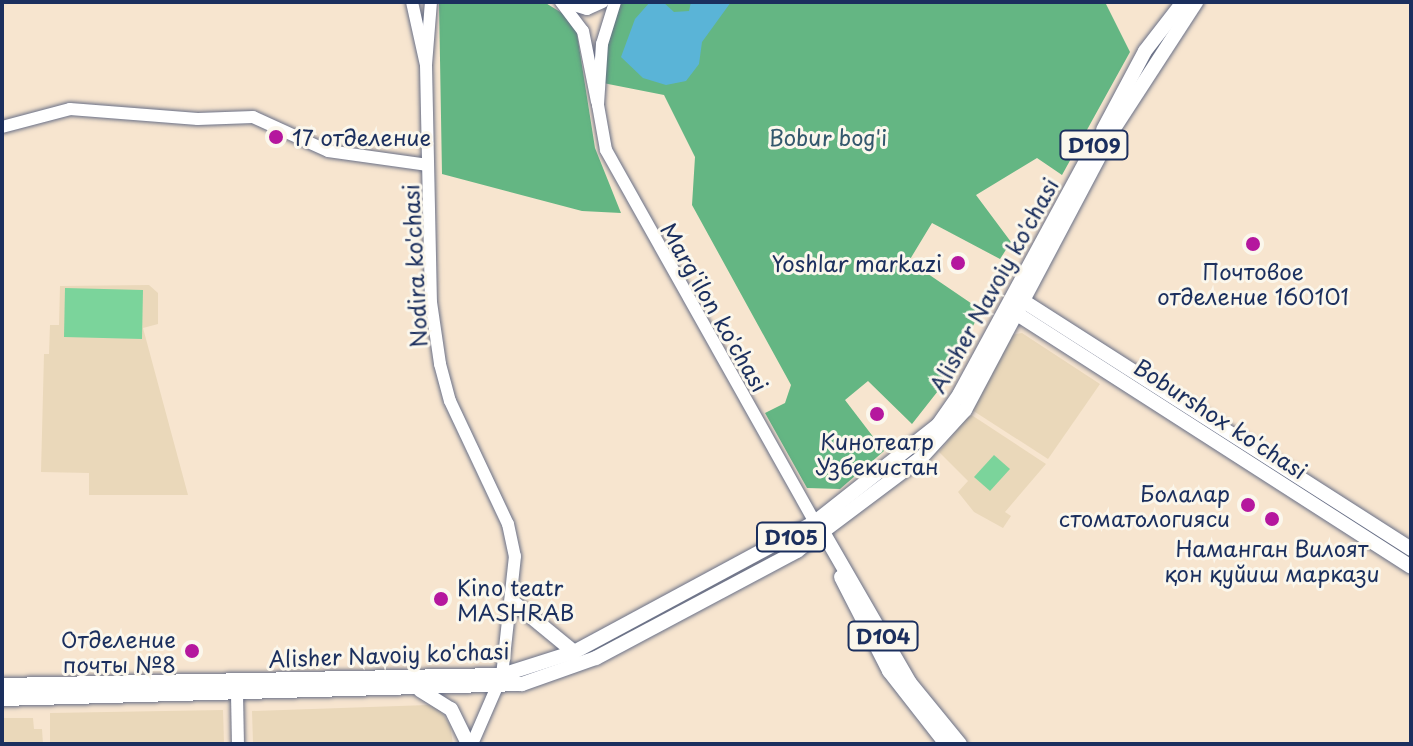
<!DOCTYPE html>
<html>
<head>
<meta charset="utf-8">
<style>
	body { margin:0 }
	#map { position:relative; width:1413px; height:746px; overflow:hidden; background:#f7e5cf; font-family:"Playpen Sans",sans-serif }
	div>[style] { position:absolute }
	.built>* { inset:0; background:#ead8ba }
	.green>* { inset:0; background:#7bd49b }
	.forest>* { inset:0; background:#64b683 }
	.water>* { inset:0; background:#5ab4d7 }
	.roads { filter:drop-shadow(0 0 2px #686f86) drop-shadow(0 0 2px #686f86) }
	.secondary>* { height:12px; margin:-6px; padding:0 6px; transform-origin:6px; border-radius:6px; background:#fff }
	.primary>* { height:14px; margin:-7px; padding:0 7px; transform-origin:7px; border-radius:7px; background:#fff }
	.dots>* { width:22px; height:22px; translate:-50% -50%; box-sizing:border-box; border:4px solid #fbf7ec; border-radius:50% }
	span { translate:-50% -50%; white-space:nowrap; text-align:center; line-height:1.15; -webkit-text-stroke:6px #fbf7ec; paint-order:stroke }
	.shield-label span { padding:2px 6px; background:#fbf7ec; border:2px solid; border-radius:6px; -webkit-text-stroke-width:0 }
	.shield-label { font-size:20px; color:#1b2f5e; font-weight:700 }
	.poi-label { font-size:22px; color:#1b2f5e }
	.left { translate:0 -50%; text-align:left }
	.right { translate:-100% -50%; text-align:right }
	.park-label { font-size:22px; color:#33586d }
	.street-label { font-size:22px; color:#1b2f5e }
	.frame { position:absolute; inset:0; border:4px solid #1b2f5e; pointer-events:none }
</style>
</head>
<body>
<div id="map">
	<div class="built">
		<div style="clip-path:polygon(149px 285px,158px 293px,158px 324px,143px 328px,188px 495px,89px 495px,89px 473px,41px 472px,44px 354px,49px 354px,50px 325px,59px 325px,60px 286px)"></div>
		<div style="clip-path:polygon(1022px 333px,1100px 384px,1048px 459px,972px 410px,1011px 335px)"></div>
		<div style="clip-path:polygon(970px 414px,1046px 464px,1005px 512px,1011px 516px,1003px 528px,974px 512px,958px 492px,968px 481px,939px 452px)"></div>
		<div style="clip-path:polygon(428px 705px,438px 707px,450px 725px,453px 744px,253px 744px,252px 711px)"></div>
		<div style="clip-path:polygon(223px 710px,224px 744px,50px 744px,50px 713px)"></div>
		<div style="clip-path:polygon(2px 718px,33px 718px,34px 729px,42px 729px,43px 744px,2px 744px)"></div>
	</div>
	<div class="green">
		<div style="clip-path:polygon(65px 288px,143px 290px,142px 339px,64px 337px)"></div>
		<div style="clip-path:polygon(994px 455px,1010px 469px,990px 491px,974px 477px)"></div>
	</div>
	<div class="forest">
		<div style="clip-path:polygon(439px 2px,544px 2px,575px 21px,595px 148px,621px 213px,582px 211px,442px 174px)"></div>
		<div style="clip-path:polygon(620px 2px,1105px 2px,1130px 52px,1062px 175px,1037px 158px,976px 195px,1011px 242px,1000px 259px,932px 223px,909px 261px,981px 310px,945px 382px,912px 424px,868px 381px,845px 400px,884px 451px,840px 489px,807px 488px,765px 413px,785px 403px,791px 385px,692px 205px,695px 157px,664px 95px,603px 83px,606px 43px)"></div>
	</div>
	<div class="water">
		<div style="clip-path:polygon(650px 2px,663px 2px,674px 12px,689px 11px,691px 2px,731px 2px,702px 42px,699px 64px,686px 81px,666px 85px,643px 78px,621px 57px,635px 19px)"></div>
	</div>
	<div class="roads">
		<div class="secondary">
			<div style="left:412px;top:2px;width:65px;rotate:77.5deg"></div>
			<div style="left:426px;top:65px;width:63px;rotate:-85.5deg"></div>
			<div style="left:561px;top:2px;width:36px;rotate:53deg"></div>
			<div style="left:583px;top:31px;width:72px;rotate:78.8deg"></div>
			<div style="left:564px;top:2px;width:24px;rotate:17deg"></div>
			<div style="left:587px;top:9px;width:17px;rotate:-24deg"></div>
			<div style="left:615px;top:2px;width:44px;rotate:107.2deg"></div>
			<div style="left:602px;top:44px;width:61px;rotate:93.8deg"></div>
			<div style="left:598px;top:105px;width:46px;rotate:79.9deg"></div>
			<div style="left:606px;top:150px;width:427px;rotate:60.7deg"></div>
			<div style="left:426px;top:65px;width:237px;rotate:88.8deg"></div>
			<div style="left:431px;top:302px;width:63px;rotate:81.7deg"></div>
			<div style="left:440px;top:364px;width:38px;rotate:75deg"></div>
			<div style="left:450px;top:401px;width:136px;rotate:64.8deg"></div>
			<div style="left:508px;top:524px;width:33px;rotate:78deg"></div>
			<div style="left:515px;top:556px;width:120px;rotate:96.2deg"></div>
			<div style="left:502px;top:675px;width:75px;rotate:113.5deg"></div>
			<div style="left:2px;top:127px;width:70px;rotate:-14.8deg"></div>
			<div style="left:70px;top:109px;width:128px;rotate:4.5deg"></div>
			<div style="left:198px;top:119px;width:55px;rotate:-2.1deg"></div>
			<div style="left:253px;top:117px;width:82px;rotate:24.4deg"></div>
			<div style="left:328px;top:151px;width:101px;rotate:8deg"></div>
			<div style="left:237px;top:694px;width:50px;rotate:88.9deg"></div>
		</div>
		<div class="primary">
			<div style="left:1103px;top:130px;width:89px;rotate:-62deg"></div>
			<div style="left:1145px;top:51px;width:62px;rotate:-52.2deg"></div>
			<div style="left:1017px;top:297px;width:468px;rotate:32.6deg"></div>
			<div style="left:1011px;top:310px;width:475px;rotate:32.7deg"></div>
			<div style="left:820px;top:527px;width:180px;rotate:60deg"></div>
			<div style="left:910px;top:683px;width:79px;rotate:50.7deg"></div>
			<div style="left:841px;top:577px;width:106px;rotate:62.9deg"></div>
			<div style="left:889px;top:671px;width:93px;rotate:52deg"></div>
			<div style="left:512px;top:601px;width:80px;rotate:39.4deg"></div>
			<div style="left:2px;top:685px;width:500px;rotate:-1.15deg"></div>
			<div style="left:502px;top:675px;width:76px;rotate:-17.7deg"></div>
			<div style="left:574px;top:652px;width:274px;rotate:-28.3deg"></div>
			<div style="left:815px;top:522px;width:157px;rotate:-38.3deg"></div>
			<div style="left:938px;top:425px;width:39px;rotate:-55deg"></div>
			<div style="left:960px;top:393px;width:262px;rotate:-61.5deg"></div>
			<div style="left:420px;top:690px;width:36px;rotate:32deg"></div>
			<div style="left:451px;top:709px;width:39px;rotate:64deg"></div>
			<div style="left:2px;top:699px;width:520px;rotate:-1.65deg"></div>
			<div style="left:522px;top:684px;width:78px;rotate:-19.4deg"></div>
			<div style="left:596px;top:658px;width:228px;rotate:-28deg"></div>
			<div style="left:797px;top:551px;width:155px;rotate:-36.9deg"></div>
			<div style="left:921px;top:458px;width:65px;rotate:-47.5deg"></div>
			<div style="left:965px;top:410px;width:317px;rotate:-62.1deg"></div>
			<div style="left:1113px;top:130px;width:153px;rotate:-57deg"></div>
		</div>
	</div>
	<div class="dots">
		<div style="left:276px;top:137px;background:#b5179e"></div>
		<div style="left:1253px;top:244px;background:#b5179e"></div>
		<div style="left:958px;top:263px;background:#b5179e"></div>
		<div style="left:877px;top:414px;background:#b5179e"></div>
		<div style="left:1248px;top:505px;background:#b5179e"></div>
		<div style="left:1272px;top:519px;background:#b5179e"></div>
		<div style="left:441px;top:599px;background:#b5179e"></div>
		<div style="left:192px;top:651px;background:#b5179e"></div>
	</div>
	<div class="shield-label">
		<span style="left:1094px;top:145px">D109</span>
		<span style="left:791px;top:537px">D105</span>
		<span style="left:883px;top:636px">D104</span>
	</div>
	<div class="poi-label">
		<span class="left" style="left:292px;top:137px">17 отделение</span>
		<span class="right" style="left:942px;top:263px">Yoshlar markazi</span>
		<span style="left:1253px;top:283px">Почтовое<br>отделение 160101</span>
		<span style="left:877px;top:453px">Кинотеатр<br>Узбекистан</span>
		<span class="right" style="left:1230px;top:505px">Болалар<br>стоматологияси</span>
		<span style="left:1272px;top:560px">Наманган Вилоят<br>қон қуйиш маркази</span>
		<span class="left" style="left:457px;top:599px">Kino teatr<br>MASHRAB</span>
		<span class="right" style="left:176px;top:651px">Отделение<br>почты №8</span>
	</div>
	<div class="park-label">
		<span style="left:828px;top:137px">Bobur bog'i</span>
	</div>
	<div class="street-label">
		<span style="left:414px;top:266px;rotate:-93deg">Nodira ko'chasi</span>
		<span style="left:993px;top:285px;rotate:-61deg">Alisher Navoiy ko'chasi</span>
		<span style="left:715px;top:307px;rotate:60deg">Marg'ilon ko'chasi</span>
		<span style="left:1221px;top:418px;rotate:33deg">Boburshox ko'chasi</span>
		<span style="left:389px;top:654px;rotate:-2deg">Alisher Navoiy ko'chasi</span>
	</div>
	<div class="frame"></div>
</div>
</body>
</html>
